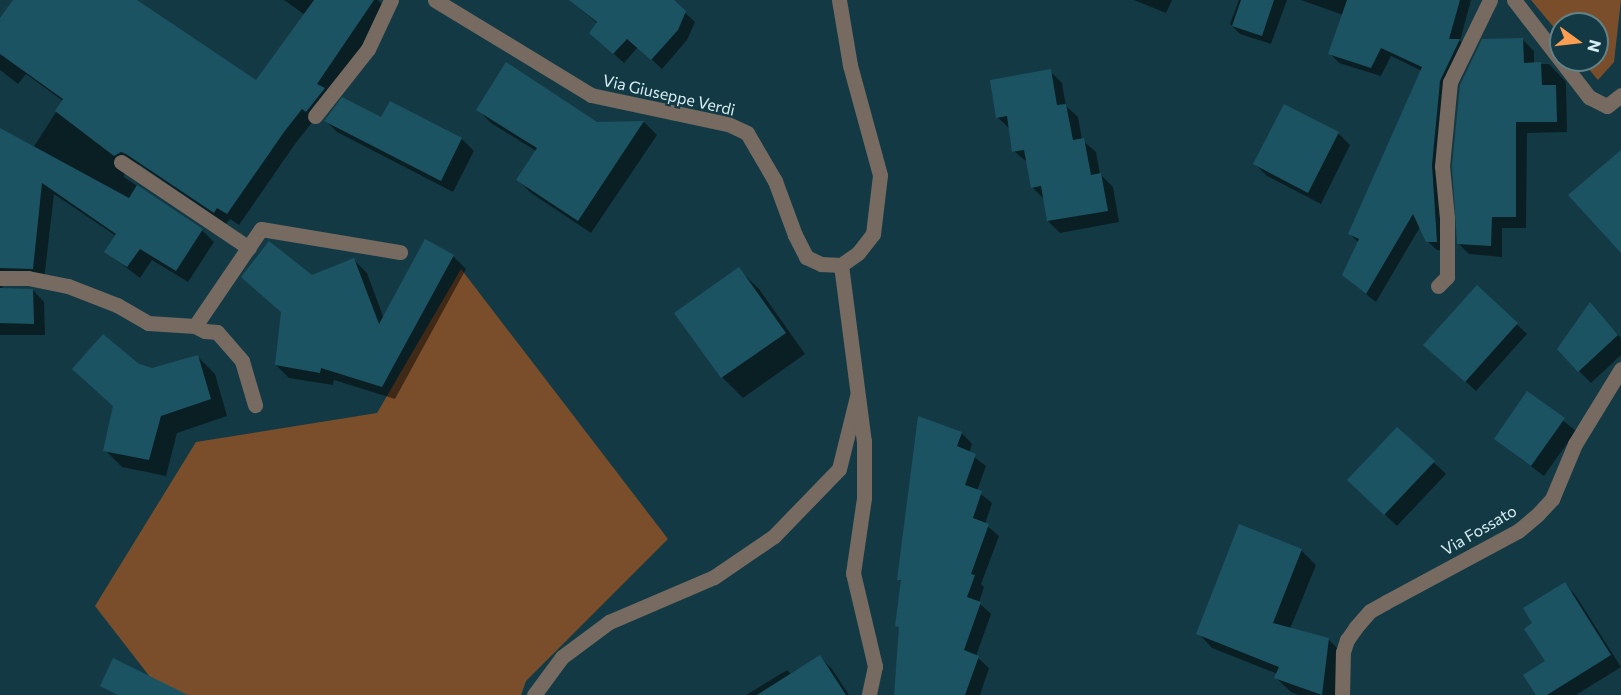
<!DOCTYPE html>
<html>
<head>
<meta charset="utf-8">
<style>
	body { margin:0 }
	#map { position:relative; width:1621px; height:695px; overflow:hidden; background:#133a44; font-family:Commissioner,sans-serif }
	div>[style] { position:absolute }
	.green>* { inset:0; background:#7b4e2b }
	.shadow>* { inset:0; background:#0007 }
	.building>* { inset:0; background:#1c5362 }
	.service>* { height:15px; margin:-7.5px; padding:0 7.5px; transform-origin:7.5px; border-radius:7.5px; background:#766a61 }
	.minor>* { height:15px; margin:-7.5px; padding:0 7.5px; transform-origin:7.5px; border-radius:7.5px; background:#766a61 }
	span { translate:-50% -50%; white-space:nowrap; text-align:center; line-height:1.15; -webkit-text-stroke:4.5px #133a44; paint-order:stroke }
	.street-label { font-size:16px; color:#d8edf3 }
	.north { position:absolute; left:1549px; top:12px; width:60px; height:60px; box-sizing:border-box; background:#133a44; border:2px solid #62828a; border-radius:50%; rotate:105deg; font-size:16px; font-weight:700; line-height:24px; text-align:center; color:#d8edf3 }
	.north::after { content:''; display:block; margin:auto; width:21px; height:27px; background:#fc9e52; clip-path:polygon(50% 0,100% 100%,50% 72%,0 100%) }
</style>
</head>
<body>
<div id="map">
	<div class="green">
		<div style="clip-path:polygon(1531px 0,1621px 0,1614px 62px,1598px 80px,1581px 60px,1597px 60px,1597px 24px,1561px 24px,1561px 36px)"></div>
		<div style="clip-path:polygon(461px 269px,668px 539px,526px 681px,521px 695px,164px 695px,95px 606px,196px 442px,377px 413px)"></div>
	</div>
	<div class="shadow">
		<div style="clip-path:polygon(15px 0,135px 0,257px 82px,305px 15px,284px 0,378px 0,387px 9px,336px 101px,319px 123px,314px 120px,295px 144px,239px 225px,230px 219px,226px 224px,140px 165px,134px 163px,125px 168px,124px 177px,202px 230px,214px 242px,188px 282px,152px 260px,140px 278px,106px 252px,116px 236px,54px 194px,44px 280px,3px 284px,2px 289px,33px 290px,44px 302px,45px 335px,0 335px,0 130px,33px 148px,63px 101px,26px 74px,18px 84px,0 70px,0 20px)"></div>
		<div style="clip-path:polygon(570px 0,671px 0,695px 22px,687px 40px,662px 69px,638px 47px,624px 63px,601px 42px,598px 24px)"></div>
		<div style="clip-path:polygon(1134px 0,1172px 0,1166px 13px)"></div>
		<div style="clip-path:polygon(1239px 0,1287px 0,1271px 44px,1240px 34px,1230px 24px)"></div>
		<div style="clip-path:polygon(1301px 0,1471px 0,1460px 41px,1469px 49px,1449px 91px,1446px 251px,1437px 250px,1427px 241px,1420px 227px,1376px 302px,1353px 284px,1359px 243px,1350px 234px,1422px 71px,1391px 56px,1381px 76px,1339px 63px,1330px 53px,1343px 15px)"></div>
		<div style="clip-path:polygon(1523px 40px,1534px 51px,1534px 64px,1549px 64px,1566px 82px,1567px 132px,1527px 133px,1526px 228px,1502px 228px,1502px 257px,1469px 254px,1458px 243px)"></div>
		<div style="clip-path:polygon(1050px 71px,1062px 83px,1066px 106px,1078px 117px,1082px 140px,1096px 152px,1100px 174px,1113px 187px,1119px 222px,1060px 233px,1048px 221px,1044px 199px,1032px 187px,1028px 163px,1014px 151px,1010px 129px,997px 117px)"></div>
		<div style="clip-path:polygon(390px 103px,462px 139px,474px 151px,453px 192px,337px 132px,326px 121px,381px 119px)"></div>
		<div style="clip-path:polygon(478px 110px,597px 123px,644px 122px,657px 135px,591px 233px,531px 193px,518px 180px,536px 151px,491px 123px)"></div>
		<div style="clip-path:polygon(1338px 133px,1350px 145px,1321px 204px,1267px 176px,1255px 164px)"></div>
		<div style="clip-path:polygon(426px 241px,453px 256px,466px 269px,395px 399px,334px 380px,333px 385px,289px 378px,276px 365px,312px 276px,354px 260px,367px 273px,384px 319px)"></div>
		<div style="clip-path:polygon(738px 269px,759px 289px,805px 354px,743px 398px,722px 377px,676px 313px)"></div>
		<div style="clip-path:polygon(1477px 287px,1527px 334px,1476px 391px,1436px 355px)"></div>
		<div style="clip-path:polygon(1590px 304px,1621px 338px,1621px 355px,1591px 383px,1579px 371px)"></div>
		<div style="clip-path:polygon(198px 357px,215px 374px,227px 416px,177px 433px,166px 476px,122px 467px,105px 450px,115px 407px,138px 365px,152px 370px)"></div>
		<div style="clip-path:polygon(1545px 406px,1576px 431px,1544px 476px,1495px 439px)"></div>
		<div style="clip-path:polygon(1398px 429px,1446px 474px,1397px 526px,1361px 492px)"></div>
		<div style="clip-path:polygon(962px 433px,972px 444px,969px 453px,986px 466px,977px 491px,992px 503px,985px 524px,999px 536px,981px 584px,984px 587px,979px 603px,991px 614px,976px 656px,989px 668px,980px 695px,894px 695px,901px 629px,897px 625px,902px 582px,899px 579px)"></div>
		<div style="clip-path:polygon(1301px 550px,1316px 565px,1290px 629px,1328px 639px,1343px 654px,1337px 695px,1298px 695px,1291px 692px,1276px 678px,1278px 674px,1212px 648px,1198px 633px)"></div>
		<div style="clip-path:polygon(1565px 584px,1576px 596px,1621px 667px,1576px 695px,1538px 695px,1547px 661px,1534px 624px)"></div>
		<div style="clip-path:polygon(820px 657px,832px 669px,849px 695px,746px 695px,787px 670px,792px 675px)"></div>
	</div>
	<div class="building">
		<div style="clip-path:polygon(13px 0,137px 0,256px 80px,314px 0,374px 0,317px 84px,325px 88px,306px 112px,302px 109px,284px 132px,227px 214px,217px 208px,214px 213px,126px 154px,121px 152px,114px 156px,55px 111px,63px 99px,0 54px,0 18px)"></div>
		<div style="clip-path:polygon(569px 0,674px 0,686px 11px,678px 30px,651px 60px,627px 39px,613px 54px,589px 33px,597px 22px)"></div>
		<div style="clip-path:polygon(1241px 0,1274px 0,1262px 36px,1232px 26px)"></div>
		<div style="clip-path:polygon(1347px 0,1460px 0,1449px 39px,1460px 39px,1440px 81px,1432px 165px,1437px 242px,1426px 242px,1413px 214px,1366px 294px,1342px 275px,1359px 239px,1348px 234px,1422px 67px,1381px 48px,1371px 68px,1328px 54px)"></div>
		<div style="clip-path:polygon(1523px 38px,1524px 63px,1541px 62px,1542px 85px,1556px 85px,1557px 122px,1516px 122px,1516px 217px,1492px 217px,1491px 246px,1457px 244px,1452px 166px,1460px 85px,1482px 39px)"></div>
		<div style="clip-path:polygon(506px 62px,597px 122px,644px 121px,578px 221px,516px 180px,537px 148px,476px 110px)"></div>
		<div style="clip-path:polygon(1051px 69px,1057px 105px,1066px 104px,1073px 140px,1084px 138px,1091px 175px,1101px 173px,1108px 211px,1047px 221px,1041px 186px,1031px 188px,1024px 150px,1012px 152px,1007px 116px,996px 118px,990px 80px)"></div>
		<div style="clip-path:polygon(342px 97px,381px 117px,390px 101px,462px 138px,441px 181px,324px 121px)"></div>
		<div style="clip-path:polygon(1284px 104px,1339px 132px,1308px 193px,1253px 164px)"></div>
		<div style="clip-path:polygon(0 128px,129px 198px,137px 185px,203px 229px,176px 271px,140px 249px,127px 267px,104px 252px,116px 234px,42px 183px,33px 269px,0 268px)"></div>
		<div style="clip-path:polygon(1621px 150px,1621px 253px,1568px 195px)"></div>
		<div style="clip-path:polygon(425px 239px,454px 255px,382px 387px,321px 368px,320px 373px,275px 365px,281px 312px,241px 277px,269px 241px,312px 275px,354px 258px,379px 324px)"></div>
		<div style="clip-path:polygon(739px 267px,786px 333px,721px 378px,674px 313px)"></div>
		<div style="clip-path:polygon(1477px 285px,1518px 323px,1465px 382px,1423px 345px)"></div>
		<div style="clip-path:polygon(0 288px,33px 289px,34px 324px,0 323px)"></div>
		<div style="clip-path:polygon(1590px 302px,1618px 335px,1578px 372px,1557px 349px)"></div>
		<div style="clip-path:polygon(103px 334px,139px 364px,152px 368px,198px 355px,211px 399px,161px 416px,149px 460px,103px 451px,113px 406px,72px 369px)"></div>
		<div style="clip-path:polygon(1527px 391px,1565px 418px,1531px 466px,1494px 439px)"></div>
		<div style="clip-path:polygon(918px 416px,962px 432px,957px 446px,976px 454px,965px 485px,982px 491px,973px 518px,989px 524px,971px 574px,975px 575px,967px 597px,981px 602px,964px 650px,979px 656px,965px 695px,894px 695px,899px 627px,895px 626px,901px 580px,897px 580px)"></div>
		<div style="clip-path:polygon(1397px 427px,1435px 461px,1384px 515px,1347px 480px)"></div>
		<div style="clip-path:polygon(1239px 524px,1302px 549px,1273px 623px,1329px 638px,1322px 695px,1274px 678px,1279px 667px,1196px 634px)"></div>
		<div style="clip-path:polygon(1565px 582px,1611px 655px,1547px 695px,1536px 695px,1523px 675px,1545px 661px,1524px 629px,1532px 623px,1523px 608px)"></div>
		<div style="clip-path:polygon(820px 655px,846px 695px,757px 695px)"></div>
		<div style="clip-path:polygon(113px 658px,188px 695px,118px 695px,100px 686px)"></div>
	</div>
	<div class="service">
		<div style="left:121px;top:162px;width:154px;rotate:33.9deg"></div>
		<div style="left:1438px;top:286px;width:13px;rotate:-45deg"></div>
		<div style="left:1447px;top:277px;width:59px;rotate:-90deg"></div>
		<div style="left:1447px;top:218px;width:52px;rotate:-95.5deg"></div>
		<div style="left:1442px;top:166px;width:84px;rotate:-84.6deg"></div>
		<div style="left:1450px;top:82px;width:91px;rotate:-64deg"></div>
		<div style="left:534px;top:695px;width:47px;rotate:-53.6deg"></div>
		<div style="left:562px;top:657px;width:59px;rotate:-36.7deg"></div>
		<div style="left:609px;top:622px;width:114px;rotate:-23.2deg"></div>
		<div style="left:714px;top:577px;width:73px;rotate:-34.3deg"></div>
		<div style="left:774px;top:536px;width:93px;rotate:-45.9deg"></div>
		<div style="left:839px;top:469px;width:75px;rotate:-76.1deg"></div>
	</div>
	<div class="minor">
		<div style="left:435px;top:0;width:183px;rotate:31.3deg"></div>
		<div style="left:591px;top:95px;width:140px;rotate:12deg"></div>
		<div style="left:728px;top:124px;width:21px;rotate:25deg"></div>
		<div style="left:747px;top:133px;width:56px;rotate:59.7deg"></div>
		<div style="left:775px;top:181px;width:58px;rotate:69.7deg"></div>
		<div style="left:795px;top:235px;width:25px;rotate:63deg"></div>
		<div style="left:806px;top:257px;width:17px;rotate:25deg"></div>
		<div style="left:821px;top:264px;width:20px;rotate:3deg"></div>
		<div style="left:841px;top:265px;width:21px;rotate:-35deg"></div>
		<div style="left:858px;top:253px;width:24px;rotate:-52deg"></div>
		<div style="left:873px;top:234px;width:59px;rotate:-83.2deg"></div>
		<div style="left:880px;top:175px;width:114px;rotate:-105.3deg"></div>
		<div style="left:850px;top:65px;width:66px;rotate:-99.6deg"></div>
		<div style="left:1514px;top:0;width:123px;rotate:52.3deg"></div>
		<div style="left:1589px;top:97px;width:20px;rotate:27deg"></div>
		<div style="left:1607px;top:106px;width:18px;rotate:-38deg"></div>
		<div style="left:315px;top:116px;width:85px;rotate:-51.7deg"></div>
		<div style="left:368px;top:49px;width:54px;rotate:-64.9deg"></div>
		<div style="left:841px;top:265px;width:177px;rotate:82.6deg"></div>
		<div style="left:864px;top:441px;width:57px;rotate:90deg"></div>
		<div style="left:864px;top:498px;width:76px;rotate:98.3deg"></div>
		<div style="left:853px;top:573px;width:96px;rotate:76.7deg"></div>
		<div style="left:875px;top:666px;width:30px;rotate:102deg"></div>
		<div style="left:0;top:278px;width:28px"></div>
		<div style="left:28px;top:278px;width:41px;rotate:11.3deg"></div>
		<div style="left:68px;top:286px;width:53px;rotate:21.2deg"></div>
		<div style="left:117px;top:305px;width:36px;rotate:30deg"></div>
		<div style="left:148px;top:323px;width:47px;rotate:3.7deg"></div>
		<div style="left:195px;top:326px;width:11px;rotate:27deg"></div>
		<div style="left:205px;top:331px;width:12px;rotate:5deg"></div>
		<div style="left:217px;top:332px;width:38px;rotate:49deg"></div>
		<div style="left:242px;top:361px;width:46px;rotate:73.5deg"></div>
		<div style="left:195px;top:326px;width:117px;rotate:-55.8deg"></div>
		<div style="left:261px;top:229px;width:141px;rotate:9.4deg"></div>
		<div style="left:1342px;top:695px;width:43px;rotate:-88.7deg"></div>
		<div style="left:1343px;top:652px;width:13px;rotate:-72deg"></div>
		<div style="left:1347px;top:640px;width:16px;rotate:-55deg"></div>
		<div style="left:1356px;top:627px;width:21px;rotate:-49deg"></div>
		<div style="left:1370px;top:611px;width:18px;rotate:-29deg"></div>
		<div style="left:1386px;top:602px;width:150px;rotate:-28.3deg"></div>
		<div style="left:1518px;top:531px;width:26px;rotate:-40deg"></div>
		<div style="left:1538px;top:514px;width:21px;rotate:-47deg"></div>
		<div style="left:1552px;top:499px;width:60px;rotate:-67.3deg"></div>
		<div style="left:1575px;top:444px;width:88px;rotate:-58.5deg"></div>
	</div>
	<div class="street-label">
		<span style="left:669px;top:95px;rotate:13deg">Via Giuseppe Verdi</span>
		<span style="left:1479px;top:530px;rotate:-30deg">Via Fossato</span>
	</div>
	<div class="north">N</div>
</div>
</body>
</html>
